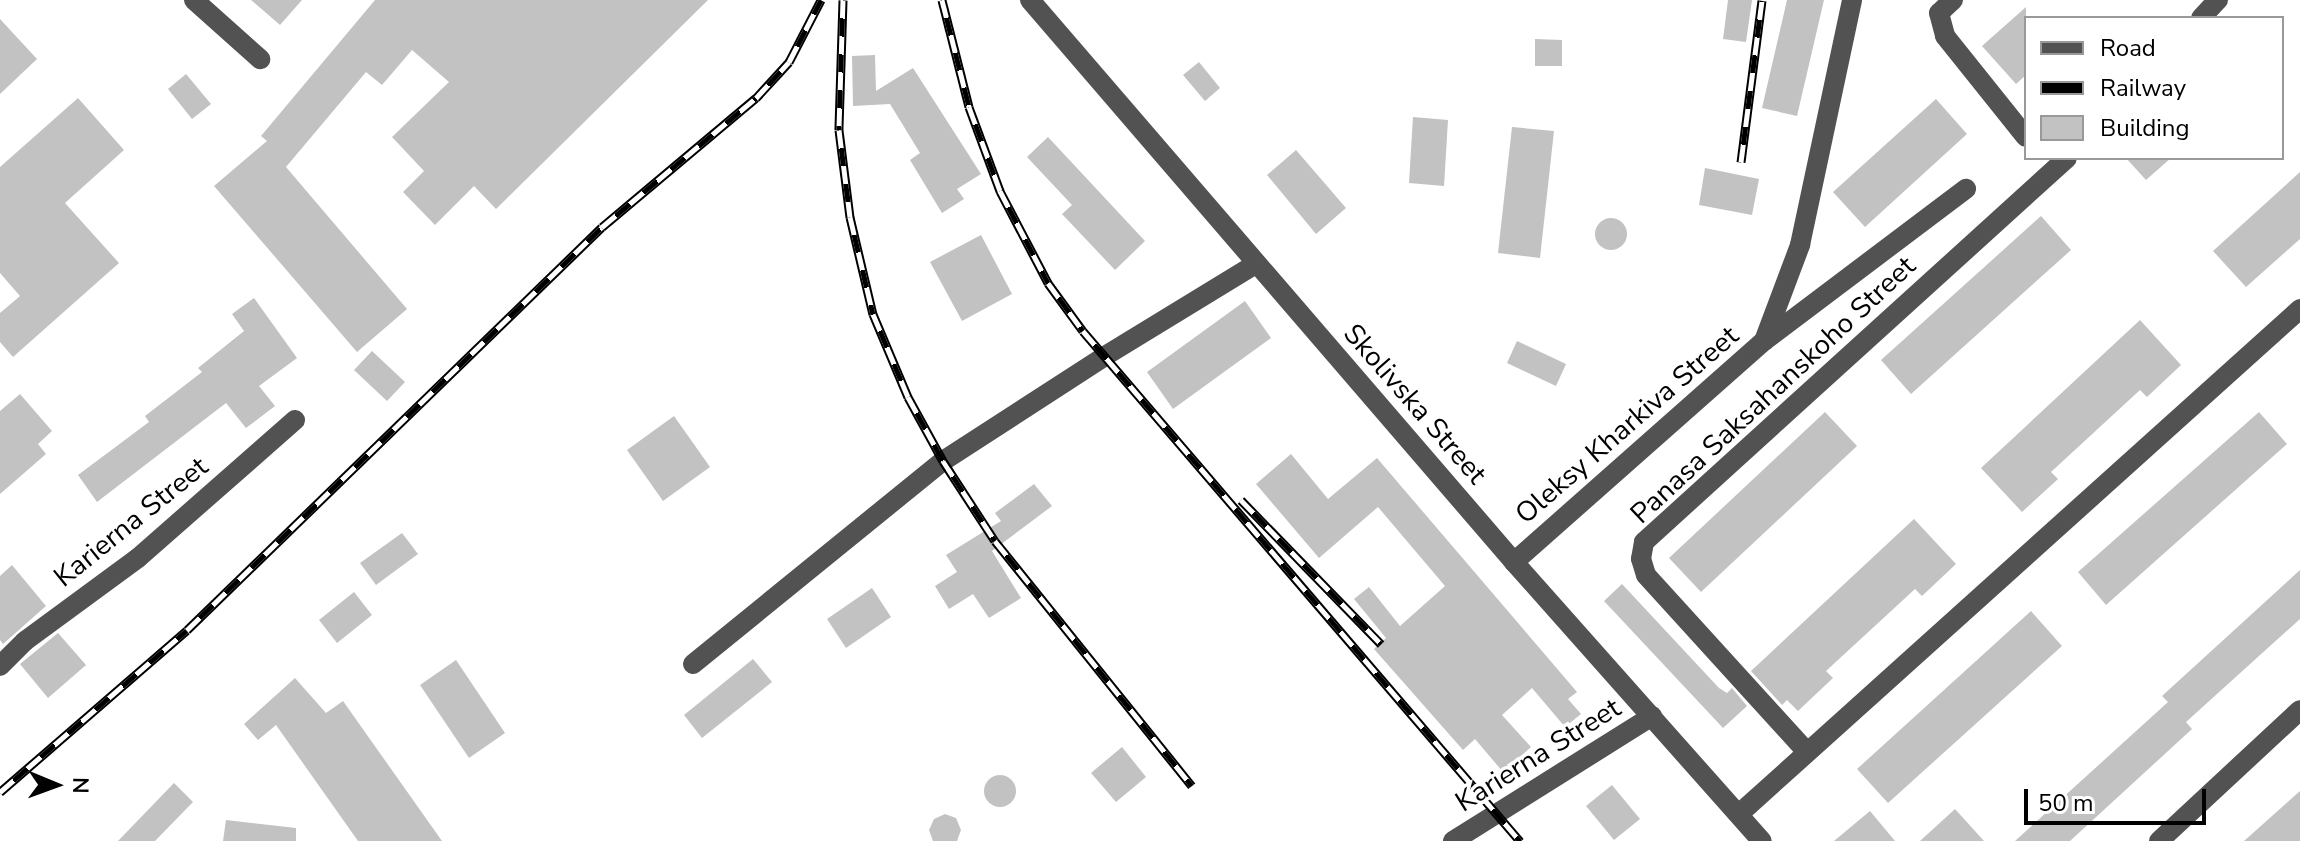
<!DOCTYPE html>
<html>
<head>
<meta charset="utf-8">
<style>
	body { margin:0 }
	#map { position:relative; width:2300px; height:841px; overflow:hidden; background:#fff; font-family:"Nunito Sans",sans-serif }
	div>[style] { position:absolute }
	.building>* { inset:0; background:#c2c2c2 }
	.round { border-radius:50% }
	.minor>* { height:20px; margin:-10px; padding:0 10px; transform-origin:10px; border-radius:10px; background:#525252 }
	.rail>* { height:9px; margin-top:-4.5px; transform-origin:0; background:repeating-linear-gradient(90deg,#fff 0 18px,#000 0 36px); box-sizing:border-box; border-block:2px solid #000 }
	span { translate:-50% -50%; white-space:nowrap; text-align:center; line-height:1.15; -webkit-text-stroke:7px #fff; paint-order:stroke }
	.street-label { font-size:28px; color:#000 }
	.legend { position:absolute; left:2024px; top:16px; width:260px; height:144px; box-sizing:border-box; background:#fff; border:2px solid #999; margin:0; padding:10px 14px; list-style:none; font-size:24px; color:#000 }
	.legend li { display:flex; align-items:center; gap:16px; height:40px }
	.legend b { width:40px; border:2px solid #999 }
	.north { position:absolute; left:16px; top:745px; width:80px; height:80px; -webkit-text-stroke:6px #fff; paint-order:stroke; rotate:91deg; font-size:22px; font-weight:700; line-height:32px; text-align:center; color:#000 }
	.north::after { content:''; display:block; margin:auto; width:28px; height:36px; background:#000; clip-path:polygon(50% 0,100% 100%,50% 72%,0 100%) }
	.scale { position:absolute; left:2024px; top:789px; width:182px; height:36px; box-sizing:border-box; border:4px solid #000; border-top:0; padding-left:10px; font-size:24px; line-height:28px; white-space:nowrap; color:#000; -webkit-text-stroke:6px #fff; paint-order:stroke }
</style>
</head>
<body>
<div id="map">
	<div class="building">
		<div style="clip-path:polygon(251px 0,302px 0,280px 25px)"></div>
		<div style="clip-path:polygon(375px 0,708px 0,496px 209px,474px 186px,435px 225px,403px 192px,424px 171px,392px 137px,449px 82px,412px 50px,382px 85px,366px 72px,286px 167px,407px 309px,357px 352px,214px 186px,267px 141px,261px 136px)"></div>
		<div style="clip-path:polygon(1728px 0,1752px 0,1746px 42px,1723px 39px)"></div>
		<div style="clip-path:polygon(1787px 0,1824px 0,1797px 116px,1762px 108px)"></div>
		<div style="clip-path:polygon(2026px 7px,2026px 75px,2016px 84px,1982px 46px)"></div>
		<div style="clip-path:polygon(0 19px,37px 59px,0 94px)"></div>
		<div style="clip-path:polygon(1535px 39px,1562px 40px,1562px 66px,1535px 66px)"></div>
		<div style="clip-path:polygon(875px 55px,876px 91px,913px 68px,981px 174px,957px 189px,964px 199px,942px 213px,910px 160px,920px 153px,890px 104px,853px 106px,852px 56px)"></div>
		<div style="clip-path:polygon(1199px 62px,1220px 88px,1205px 101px,1183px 75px)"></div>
		<div style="clip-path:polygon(186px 74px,211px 104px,192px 119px,168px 89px)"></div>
		<div style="clip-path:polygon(78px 98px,124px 150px,65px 203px,119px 263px,13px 357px,0 342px,0 313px,20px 296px,0 273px,0 167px)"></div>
		<div style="clip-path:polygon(1936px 99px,1967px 134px,1865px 227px,1833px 192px)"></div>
		<div style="clip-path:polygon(1413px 117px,1448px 120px,1444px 186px,1409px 183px)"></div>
		<div style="clip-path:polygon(1512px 127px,1554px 131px,1540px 258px,1498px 253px)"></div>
		<div style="clip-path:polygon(1048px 137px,1145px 241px,1115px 270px,1062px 214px,1072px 205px,1027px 157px)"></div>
		<div style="clip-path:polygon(1296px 150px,1346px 208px,1316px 234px,1267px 175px)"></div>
		<div style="clip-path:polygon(2126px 158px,2171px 158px,2146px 180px)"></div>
		<div style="clip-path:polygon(1705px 168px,1759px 179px,1752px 215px,1699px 205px)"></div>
		<div style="clip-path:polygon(2300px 172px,2300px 239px,2246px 287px,2213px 251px)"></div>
		<div style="clip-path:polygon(2041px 216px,2071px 250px,1911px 394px,1881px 360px)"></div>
		<div class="round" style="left:1595px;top:218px;width:32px;height:32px"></div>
		<div style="clip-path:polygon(981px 235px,1012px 294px,962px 321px,930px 262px)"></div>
		<div style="clip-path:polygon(254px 298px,297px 358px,259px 386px,275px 406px,246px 428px,226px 403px,97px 502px,78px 475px,149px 422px,145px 416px,202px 372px,198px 368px,244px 331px,232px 314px)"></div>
		<div style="clip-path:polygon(1245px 301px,1271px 338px,1173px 409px,1147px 372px)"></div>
		<div style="clip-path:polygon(2140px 320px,2181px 365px,2147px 397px,2140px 390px,2051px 472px,2058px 479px,2022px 512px,1981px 468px)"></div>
		<div style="clip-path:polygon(1517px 341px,1566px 364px,1556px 386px,1507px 363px)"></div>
		<div style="clip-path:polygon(372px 351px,405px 382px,387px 401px,354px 370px)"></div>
		<div style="clip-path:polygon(20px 394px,52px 431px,38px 444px,46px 454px,0 494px,0 411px)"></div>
		<div style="clip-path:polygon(1825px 412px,1857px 446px,1701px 592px,1669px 558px)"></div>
		<div style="clip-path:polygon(2259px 412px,2287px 444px,2106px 605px,2078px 572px)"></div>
		<div style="clip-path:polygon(674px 416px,710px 467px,663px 501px,627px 450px)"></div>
		<div style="clip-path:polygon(1291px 454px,1328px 499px,1377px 458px,1577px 692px,1568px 699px,1581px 714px,1565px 727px,1532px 688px,1502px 715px,1531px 747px,1503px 772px,1475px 739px,1463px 750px,1374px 649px,1386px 638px,1354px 599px,1369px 587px,1400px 626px,1445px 586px,1378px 507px,1319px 558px,1256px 484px)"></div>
		<div style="clip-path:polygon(1034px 484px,1052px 506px,992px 551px,1021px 598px,989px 618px,973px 594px,949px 609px,935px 586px,957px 572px,946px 555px,1001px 521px,995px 513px)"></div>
		<div style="clip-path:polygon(1914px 519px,1956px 564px,1922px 596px,1915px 589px,1826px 671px,1833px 678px,1798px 711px,1787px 700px,1782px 705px,1751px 671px)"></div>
		<div style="clip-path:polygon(402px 533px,418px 554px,376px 585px,360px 563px)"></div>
		<div style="clip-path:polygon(12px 565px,46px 606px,3px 644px,0 640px,0 576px)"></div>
		<div style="clip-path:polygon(2300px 570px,2300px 619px,2186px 722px,2192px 729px,2070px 841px,2015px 841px,2168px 702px,2162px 696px)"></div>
		<div style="clip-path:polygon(1622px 584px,1719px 688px,1727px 693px,1732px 688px,1747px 706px,1723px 728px,1604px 601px)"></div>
		<div style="clip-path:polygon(872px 588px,891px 617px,846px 648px,827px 619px)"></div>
		<div style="clip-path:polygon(354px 592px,372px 615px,337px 643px,319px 620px)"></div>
		<div style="clip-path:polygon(2031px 611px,2062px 646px,1888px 803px,1857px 769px)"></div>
		<div style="clip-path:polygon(58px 633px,86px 665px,48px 698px,20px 664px)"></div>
		<div style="clip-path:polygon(753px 659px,772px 682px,702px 738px,684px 715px)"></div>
		<div style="clip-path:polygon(456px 660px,505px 733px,469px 758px,420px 685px)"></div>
		<div style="clip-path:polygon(295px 678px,326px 713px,343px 701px,442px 841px,358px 841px,276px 725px,258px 740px,244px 724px)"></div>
		<div style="clip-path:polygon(1122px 747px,1146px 777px,1116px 802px,1091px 773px)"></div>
		<div class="round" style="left:984px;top:775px;width:32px;height:32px"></div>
		<div style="clip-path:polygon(174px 783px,193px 802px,155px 841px,118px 841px)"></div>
		<div style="clip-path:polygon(1612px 785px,1640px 819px,1614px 840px,1586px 806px)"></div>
		<div style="clip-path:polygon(2300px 791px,2300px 841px,2244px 841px)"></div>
		<div style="clip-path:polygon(1955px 809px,1984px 841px,1920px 841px)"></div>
		<div style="clip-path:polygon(1870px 811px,1895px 841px,1834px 841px)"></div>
		<div style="clip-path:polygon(945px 814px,956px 818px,961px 830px,957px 841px,933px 841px,929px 830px,934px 819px)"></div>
		<div style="clip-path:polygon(226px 820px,296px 828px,296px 841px,223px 841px)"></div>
	</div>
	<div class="minor">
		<div style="left:194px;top:0;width:89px;rotate:41.8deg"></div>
		<div style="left:1030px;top:0;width:742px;rotate:49.26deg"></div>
		<div style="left:1514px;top:562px;width:373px;rotate:48.4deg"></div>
		<div style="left:1953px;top:0;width:19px;rotate:137deg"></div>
		<div style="left:1939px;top:13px;width:24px;rotate:75deg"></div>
		<div style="left:1945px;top:36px;width:129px;rotate:51.3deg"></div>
		<div style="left:2201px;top:18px;width:25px;rotate:-47deg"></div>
		<div style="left:1764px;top:341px;width:253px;rotate:-37deg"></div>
		<div style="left:1514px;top:562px;width:334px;rotate:-41.5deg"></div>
		<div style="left:1764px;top:341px;width:103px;rotate:-69.4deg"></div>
		<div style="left:1800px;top:245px;width:250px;rotate:-78deg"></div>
		<div style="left:693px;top:664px;width:322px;rotate:-39.1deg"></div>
		<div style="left:943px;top:461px;width:193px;rotate:-32.9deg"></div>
		<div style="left:1105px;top:356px;width:177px;rotate:-31.4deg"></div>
		<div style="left:0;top:666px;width:35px;rotate:-45deg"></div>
		<div style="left:25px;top:641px;width:140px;rotate:-36.3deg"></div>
		<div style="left:138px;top:558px;width:209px;rotate:-41.3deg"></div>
		<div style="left:1807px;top:752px;width:239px;rotate:-132.3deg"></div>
		<div style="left:1646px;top:575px;width:17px;rotate:-107deg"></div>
		<div style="left:1641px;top:559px;width:17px;rotate:-80deg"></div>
		<div style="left:1644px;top:542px;width:571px;rotate:-42.23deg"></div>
		<div style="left:1739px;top:814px;width:755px;rotate:-41.99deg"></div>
		<div style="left:1453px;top:841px;width:235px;rotate:-32.1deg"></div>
		<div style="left:2159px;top:841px;width:192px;rotate:-42.9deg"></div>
	</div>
	<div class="rail">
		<div style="left:843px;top:0;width:130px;rotate:91.8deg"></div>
		<div style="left:839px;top:130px;width:88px;rotate:82.8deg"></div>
		<div style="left:850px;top:217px;width:100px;rotate:76.7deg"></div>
		<div style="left:873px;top:314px;width:90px;rotate:67.1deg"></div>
		<div style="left:908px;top:397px;width:73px;rotate:61.3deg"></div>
		<div style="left:943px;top:461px;width:95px;rotate:57deg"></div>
		<div style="left:995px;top:541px;width:314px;rotate:51.2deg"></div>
		<div style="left:942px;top:0;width:110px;rotate:75.8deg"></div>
		<div style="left:969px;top:107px;width:90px;rotate:69.7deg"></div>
		<div style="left:1000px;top:191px;width:104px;rotate:62.4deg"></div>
		<div style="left:1048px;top:283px;width:59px;rotate:53.9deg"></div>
		<div style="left:1083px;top:331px;width:672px;rotate:49.41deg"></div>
		<div style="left:1741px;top:162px;width:163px;rotate:-82.6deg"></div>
		<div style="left:1241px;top:500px;width:201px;rotate:45.8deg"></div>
		<div style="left:0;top:792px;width:247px;rotate:-40.9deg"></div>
		<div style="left:187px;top:630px;width:578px;rotate:-44.16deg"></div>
		<div style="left:602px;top:227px;width:201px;rotate:-40deg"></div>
		<div style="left:756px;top:98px;width:49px;rotate:-47.5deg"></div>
		<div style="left:789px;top:62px;width:70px;rotate:-62.7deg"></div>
	</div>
	<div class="street-label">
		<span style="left:1773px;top:390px;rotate:-43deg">Panasa Saksahanskoho Street</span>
		<span style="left:1415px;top:404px;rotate:49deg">Skolivska Street</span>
		<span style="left:1627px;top:425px;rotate:-41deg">Oleksy Kharkiva Street</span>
		<span style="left:131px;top:522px;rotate:-39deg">Karierna Street</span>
		<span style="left:1538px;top:755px;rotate:-32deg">Karierna Street</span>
	</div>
	<ul class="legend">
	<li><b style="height:10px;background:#525252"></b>Road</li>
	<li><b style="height:10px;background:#000"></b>Railway</li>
	<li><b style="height:22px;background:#c2c2c2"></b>Building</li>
	</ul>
	<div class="north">N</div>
	<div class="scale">50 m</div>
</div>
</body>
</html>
